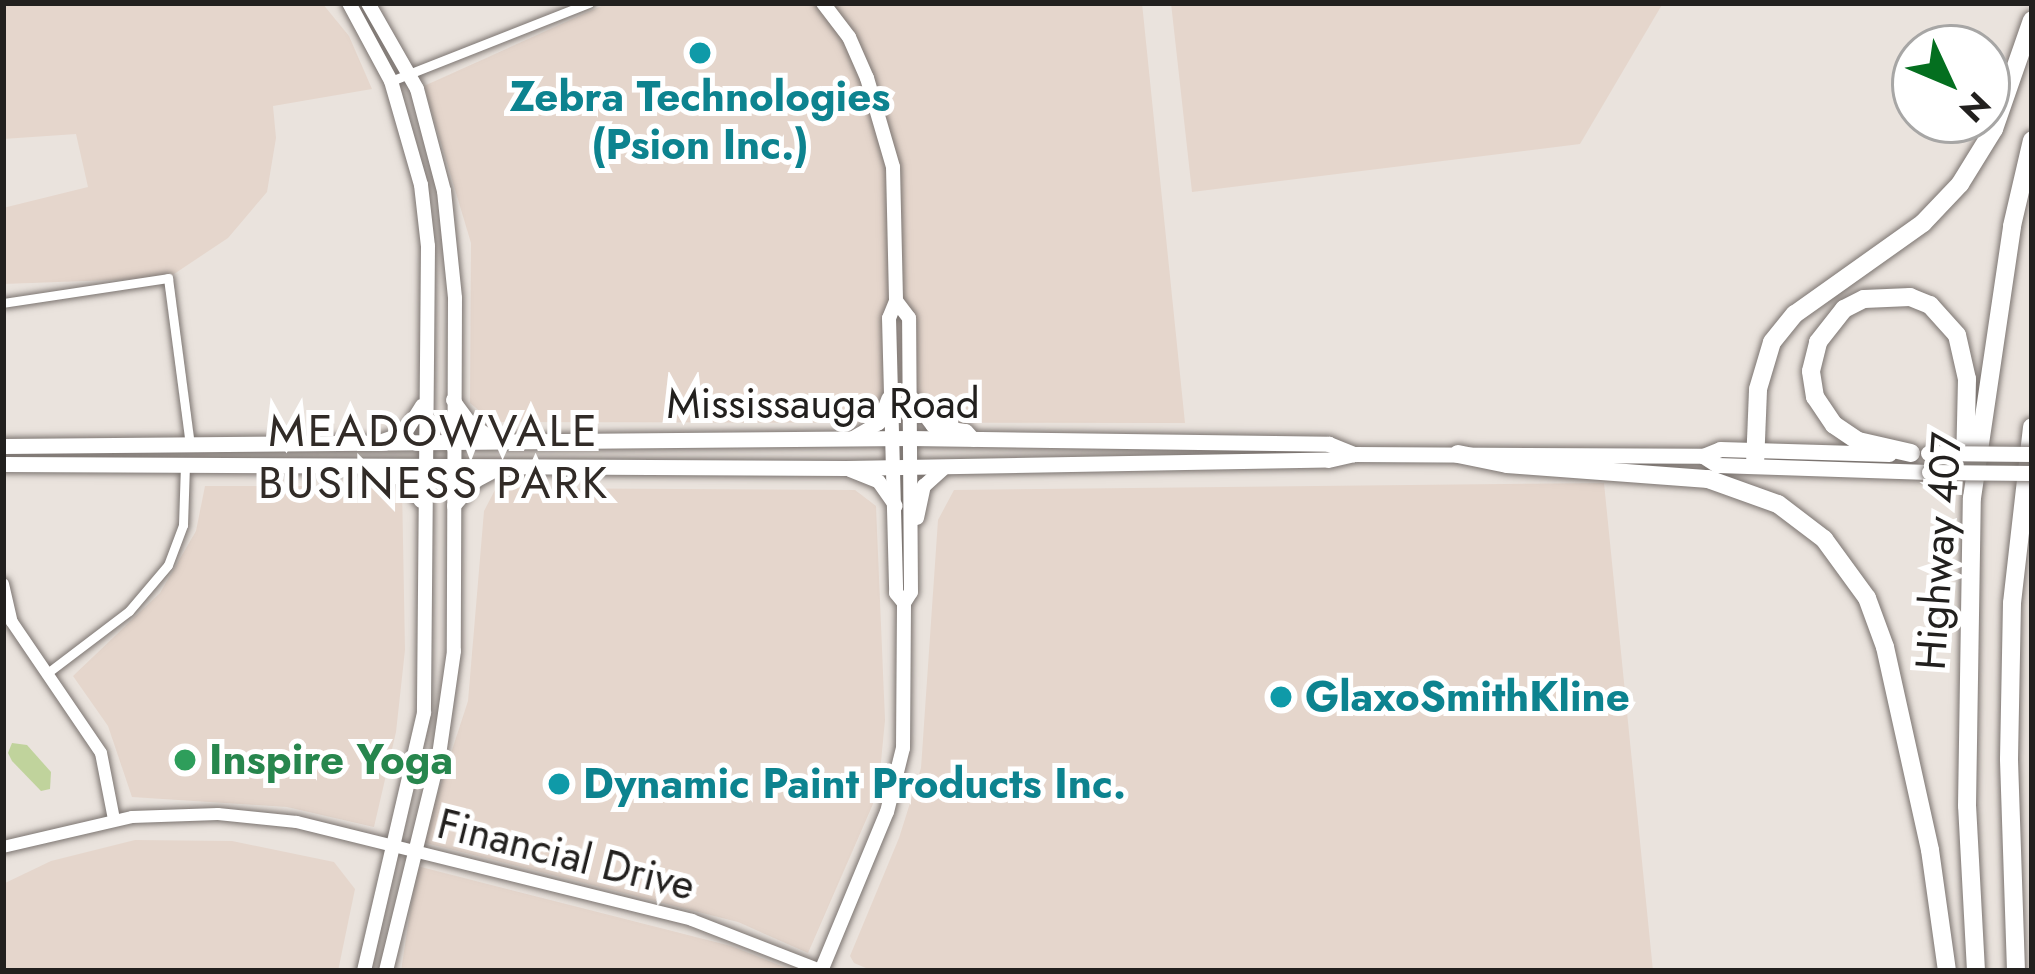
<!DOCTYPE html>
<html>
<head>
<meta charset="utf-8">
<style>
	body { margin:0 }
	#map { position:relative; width:2035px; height:974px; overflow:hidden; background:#eae3dd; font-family:Jost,sans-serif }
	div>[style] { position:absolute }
	.built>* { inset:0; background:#e5d6cc }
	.green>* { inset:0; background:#c0d39c }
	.roads { filter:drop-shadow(0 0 3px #7b7470) drop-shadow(0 0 3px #7b7470) }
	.minor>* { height:9px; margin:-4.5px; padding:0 4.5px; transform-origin:4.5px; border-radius:4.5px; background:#fff }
	.tertiary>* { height:12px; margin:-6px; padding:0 6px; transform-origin:6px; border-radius:6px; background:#fff }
	.secondary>* { height:14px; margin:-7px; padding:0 7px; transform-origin:7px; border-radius:7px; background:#fff }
	.primary>* { height:15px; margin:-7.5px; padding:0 7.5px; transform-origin:7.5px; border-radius:7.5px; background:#fff }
	.motorway>* { height:18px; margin:-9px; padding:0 9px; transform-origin:9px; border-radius:9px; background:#fff }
	.bridges { filter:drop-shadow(0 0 3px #7b7470) drop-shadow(0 0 3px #7b7470) }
	.primary-bridge>* { height:15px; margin:-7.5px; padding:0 7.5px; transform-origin:7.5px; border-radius:7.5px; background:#fff }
	.dots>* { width:33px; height:33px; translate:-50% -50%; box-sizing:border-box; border:6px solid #fff; border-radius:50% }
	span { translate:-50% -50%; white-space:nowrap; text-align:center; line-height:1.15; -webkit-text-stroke:10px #fff; paint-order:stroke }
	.culture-label { font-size:42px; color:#0d838f; font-weight:700 }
	.left { translate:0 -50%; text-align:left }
	.street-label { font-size:42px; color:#22201e }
	.leisure-label { font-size:42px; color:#27864d; font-weight:700 }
	.neighbourhood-label { font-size:45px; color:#312b27; letter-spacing:3px }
	.frame { position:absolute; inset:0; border:6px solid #22201e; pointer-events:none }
	.north { position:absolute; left:1891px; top:24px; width:120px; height:120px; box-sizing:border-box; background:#fff; border:3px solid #a7a6a5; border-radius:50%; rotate:134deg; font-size:33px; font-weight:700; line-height:48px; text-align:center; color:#22201e }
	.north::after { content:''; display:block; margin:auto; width:42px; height:54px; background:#046f1f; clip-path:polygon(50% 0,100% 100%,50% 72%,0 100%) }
</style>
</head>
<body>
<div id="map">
	<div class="built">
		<div style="clip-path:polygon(3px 3px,322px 3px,349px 36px,372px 89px,273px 106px,276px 138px,267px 192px,228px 238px,168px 278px,3px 284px,3px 208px,88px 187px,76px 134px,3px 139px)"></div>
		<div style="clip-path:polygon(608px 3px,1142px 3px,1185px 423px,493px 422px,470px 403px,471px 243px,424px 86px)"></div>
		<div style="clip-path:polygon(1171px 3px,1663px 3px,1580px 144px,1192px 192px)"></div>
		<div style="clip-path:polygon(1604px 483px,1653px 971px,873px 971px,854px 963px,850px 956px,899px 838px,921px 768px,938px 520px,954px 490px)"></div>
		<div style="clip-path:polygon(205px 486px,402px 486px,405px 650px,396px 732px,374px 827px,287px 807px,132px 797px,108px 726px,73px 676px,160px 593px,196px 531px)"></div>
		<div style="clip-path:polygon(496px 488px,855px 490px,876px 506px,885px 720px,881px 762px,873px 804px,808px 953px,738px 922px,422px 842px,468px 701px,484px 511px)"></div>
		<div style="clip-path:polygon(135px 840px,232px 841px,334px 862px,355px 889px,338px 971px,3px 971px,3px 884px,51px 861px)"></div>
		<div style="clip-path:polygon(417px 866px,731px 946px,794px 971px,401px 971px)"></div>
	</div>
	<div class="green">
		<div style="clip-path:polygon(12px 743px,27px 745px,51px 772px,50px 789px,41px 791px,12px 761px,8px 753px)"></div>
	</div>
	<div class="roads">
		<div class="minor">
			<div style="left:391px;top:81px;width:213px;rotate:-21.5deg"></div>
			<div style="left:3px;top:303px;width:167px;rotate:-8.6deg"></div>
			<div style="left:168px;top:278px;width:168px;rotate:82.5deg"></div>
			<div style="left:46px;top:674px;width:104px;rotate:-37.2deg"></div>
			<div style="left:129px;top:611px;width:60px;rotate:-49.7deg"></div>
			<div style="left:168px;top:565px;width:43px;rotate:-69.4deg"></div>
			<div style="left:183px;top:525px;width:59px;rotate:-88.1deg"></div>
		</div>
		<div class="tertiary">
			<div style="left:3px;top:584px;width:39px;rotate:77deg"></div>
			<div style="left:12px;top:622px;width:158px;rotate:55.8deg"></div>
			<div style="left:101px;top:753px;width:67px;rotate:78.9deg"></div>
			<div style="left:3px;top:847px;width:132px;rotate:-13.1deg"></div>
			<div style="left:132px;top:817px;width:86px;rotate:-2deg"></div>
			<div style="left:218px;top:814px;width:79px;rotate:5.8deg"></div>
			<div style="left:297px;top:822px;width:407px;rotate:13.9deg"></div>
			<div style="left:692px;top:920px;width:141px;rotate:21.3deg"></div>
		</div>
		<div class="secondary">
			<div style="left:349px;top:3px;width:89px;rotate:61.7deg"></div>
			<div style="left:391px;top:81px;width:108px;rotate:73.9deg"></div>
			<div style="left:421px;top:185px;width:61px;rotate:83.5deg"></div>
			<div style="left:428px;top:246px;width:467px;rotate:90.5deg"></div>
			<div style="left:424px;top:713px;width:265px;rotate:103.1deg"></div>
			<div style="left:368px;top:3px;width:99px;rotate:60.3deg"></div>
			<div style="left:417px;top:89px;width:106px;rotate:75.2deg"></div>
			<div style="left:444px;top:191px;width:108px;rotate:84.1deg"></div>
			<div style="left:455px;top:298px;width:353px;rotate:90.2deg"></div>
			<div style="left:454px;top:651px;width:105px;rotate:98.2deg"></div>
			<div style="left:439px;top:755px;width:222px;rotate:103.8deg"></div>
			<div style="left:823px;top:3px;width:43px;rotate:52.6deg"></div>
			<div style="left:849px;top:37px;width:45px;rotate:66.3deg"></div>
			<div style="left:867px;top:78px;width:93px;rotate:73.7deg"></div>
			<div style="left:893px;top:167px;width:134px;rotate:88.7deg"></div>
			<div style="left:896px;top:301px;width:18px;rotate:112deg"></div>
			<div style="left:889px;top:318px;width:275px;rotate:88.5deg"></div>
			<div style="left:896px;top:593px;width:13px;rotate:51deg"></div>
			<div style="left:912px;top:398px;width:35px;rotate:53deg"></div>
			<div style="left:933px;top:426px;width:33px;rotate:9deg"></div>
			<div style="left:966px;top:431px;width:12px;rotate:48deg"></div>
			<div style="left:453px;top:400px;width:29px;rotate:54deg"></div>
			<div style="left:470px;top:423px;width:32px;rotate:36deg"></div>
			<div style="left:853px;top:438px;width:30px;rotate:-30deg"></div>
			<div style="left:879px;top:423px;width:26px;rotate:-69deg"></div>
			<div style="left:382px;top:441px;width:24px;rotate:-19deg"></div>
			<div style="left:405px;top:433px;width:32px;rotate:-58deg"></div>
			<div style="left:373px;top:467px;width:36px;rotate:23deg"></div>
			<div style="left:406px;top:481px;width:25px;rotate:53deg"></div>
			<div style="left:850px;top:470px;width:31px;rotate:22deg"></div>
			<div style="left:879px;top:482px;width:29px;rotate:55deg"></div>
			<div style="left:454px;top:506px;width:35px;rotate:-49deg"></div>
			<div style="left:477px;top:480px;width:26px;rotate:-28deg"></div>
			<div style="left:917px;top:518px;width:33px;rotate:-78deg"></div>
			<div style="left:924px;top:486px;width:28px;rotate:-42deg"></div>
			<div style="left:821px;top:971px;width:172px;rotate:-67.5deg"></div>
			<div style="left:887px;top:812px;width:66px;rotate:-76deg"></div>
			<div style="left:903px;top:748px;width:145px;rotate:-89.6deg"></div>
			<div style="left:904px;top:603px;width:13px;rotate:-58deg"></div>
			<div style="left:911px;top:592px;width:274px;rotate:-90.4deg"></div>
			<div style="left:909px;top:318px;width:21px;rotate:-127deg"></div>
		</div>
		<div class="primary">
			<div style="left:3px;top:446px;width:906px;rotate:-0.51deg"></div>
			<div style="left:909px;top:438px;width:420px;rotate:0.8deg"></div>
			<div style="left:1329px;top:444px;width:27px;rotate:22deg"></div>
			<div style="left:1703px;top:456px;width:17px;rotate:33deg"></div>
			<div style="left:1717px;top:465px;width:212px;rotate:1.9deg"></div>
			<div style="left:3px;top:464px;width:843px;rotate:0.27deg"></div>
			<div style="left:846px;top:468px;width:482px;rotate:-1deg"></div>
			<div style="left:1328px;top:460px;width:27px;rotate:-13deg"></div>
			<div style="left:1354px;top:454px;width:349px;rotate:0.3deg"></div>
			<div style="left:1703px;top:456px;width:18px;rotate:-22deg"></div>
			<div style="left:1720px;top:449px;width:169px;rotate:1.7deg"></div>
		</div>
		<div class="motorway">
			<div style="left:1911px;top:453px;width:54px;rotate:-167.2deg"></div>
			<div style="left:1858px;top:441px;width:29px;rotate:-146deg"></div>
			<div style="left:1834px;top:425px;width:34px;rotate:-124deg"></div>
			<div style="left:1815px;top:397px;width:26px;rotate:-99deg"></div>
			<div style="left:1811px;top:371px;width:30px;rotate:-76deg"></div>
			<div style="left:1818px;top:342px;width:42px;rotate:-51.8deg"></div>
			<div style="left:1844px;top:309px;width:22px;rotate:-27deg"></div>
			<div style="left:1864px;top:299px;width:46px;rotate:-2.5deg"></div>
			<div style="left:1910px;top:297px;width:22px;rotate:22deg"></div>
			<div style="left:1930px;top:305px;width:40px;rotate:48deg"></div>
			<div style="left:1957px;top:335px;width:45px;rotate:77.2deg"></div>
			<div style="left:1967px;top:379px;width:90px;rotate:91.3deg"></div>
			<div style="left:1458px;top:454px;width:50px;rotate:11.5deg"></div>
			<div style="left:1507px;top:464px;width:202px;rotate:4.3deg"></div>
			<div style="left:1708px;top:479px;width:74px;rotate:19.7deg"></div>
			<div style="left:1778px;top:504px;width:58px;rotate:37.3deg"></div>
			<div style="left:1824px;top:539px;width:73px;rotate:53.9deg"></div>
			<div style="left:1867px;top:598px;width:52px;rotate:69.8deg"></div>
			<div style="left:1885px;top:647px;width:208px;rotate:77.5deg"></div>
			<div style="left:1930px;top:850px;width:122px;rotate:82deg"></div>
			<div style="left:1755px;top:465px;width:76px;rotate:-87.7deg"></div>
			<div style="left:1758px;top:389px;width:49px;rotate:-73.4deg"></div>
			<div style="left:1772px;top:342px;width:36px;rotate:-51deg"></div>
			<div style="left:1795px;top:314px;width:157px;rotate:-35.4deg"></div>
			<div style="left:1923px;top:223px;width:54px;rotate:-46.5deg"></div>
			<div style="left:1960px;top:184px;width:65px;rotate:-58.3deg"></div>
			<div style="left:1994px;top:129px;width:115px;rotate:-70.8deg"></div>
			<div style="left:1976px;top:971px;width:165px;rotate:-93.1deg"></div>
			<div style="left:1967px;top:806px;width:308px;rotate:-89.1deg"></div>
			<div style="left:1972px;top:498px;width:275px;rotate:-81.6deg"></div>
			<div style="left:2012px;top:226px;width:88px;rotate:-76.9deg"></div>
			<div style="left:2016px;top:971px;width:212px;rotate:-91.9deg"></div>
			<div style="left:2009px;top:759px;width:156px;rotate:-88.9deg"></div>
			<div style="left:2012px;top:603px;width:177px;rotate:-83.5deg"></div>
		</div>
	</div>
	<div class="bridges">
		<div class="primary-bridge">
			<div style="left:1928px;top:453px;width:104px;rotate:0.6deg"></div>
			<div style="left:1929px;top:472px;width:103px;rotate:0.6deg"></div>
		</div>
	</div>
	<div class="dots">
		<div style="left:700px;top:53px;background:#0f9aa8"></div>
		<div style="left:1281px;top:697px;background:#0f9aa8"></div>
		<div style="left:185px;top:760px;background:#2e9e5b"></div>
		<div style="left:559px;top:784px;background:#0f9aa8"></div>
	</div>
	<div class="culture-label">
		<span style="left:700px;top:121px">Zebra Technologies<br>(Psion Inc.)</span>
		<span class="left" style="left:1305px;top:697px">GlaxoSmithKline</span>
		<span class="left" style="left:583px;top:784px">Dynamic Paint Products Inc.</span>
	</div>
	<div class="street-label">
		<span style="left:823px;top:404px">Mississauga Road</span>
		<span style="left:1939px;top:551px;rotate:-86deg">Highway 407</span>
		<span style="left:566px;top:855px;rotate:14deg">Financial Drive</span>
	</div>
	<div class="leisure-label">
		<span class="left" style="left:209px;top:760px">Inspire Yoga</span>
	</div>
	<div class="neighbourhood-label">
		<span style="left:434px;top:457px">MEADOWVALE<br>BUSINESS PARK</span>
	</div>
	<div class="frame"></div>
	<div class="north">N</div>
</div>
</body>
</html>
